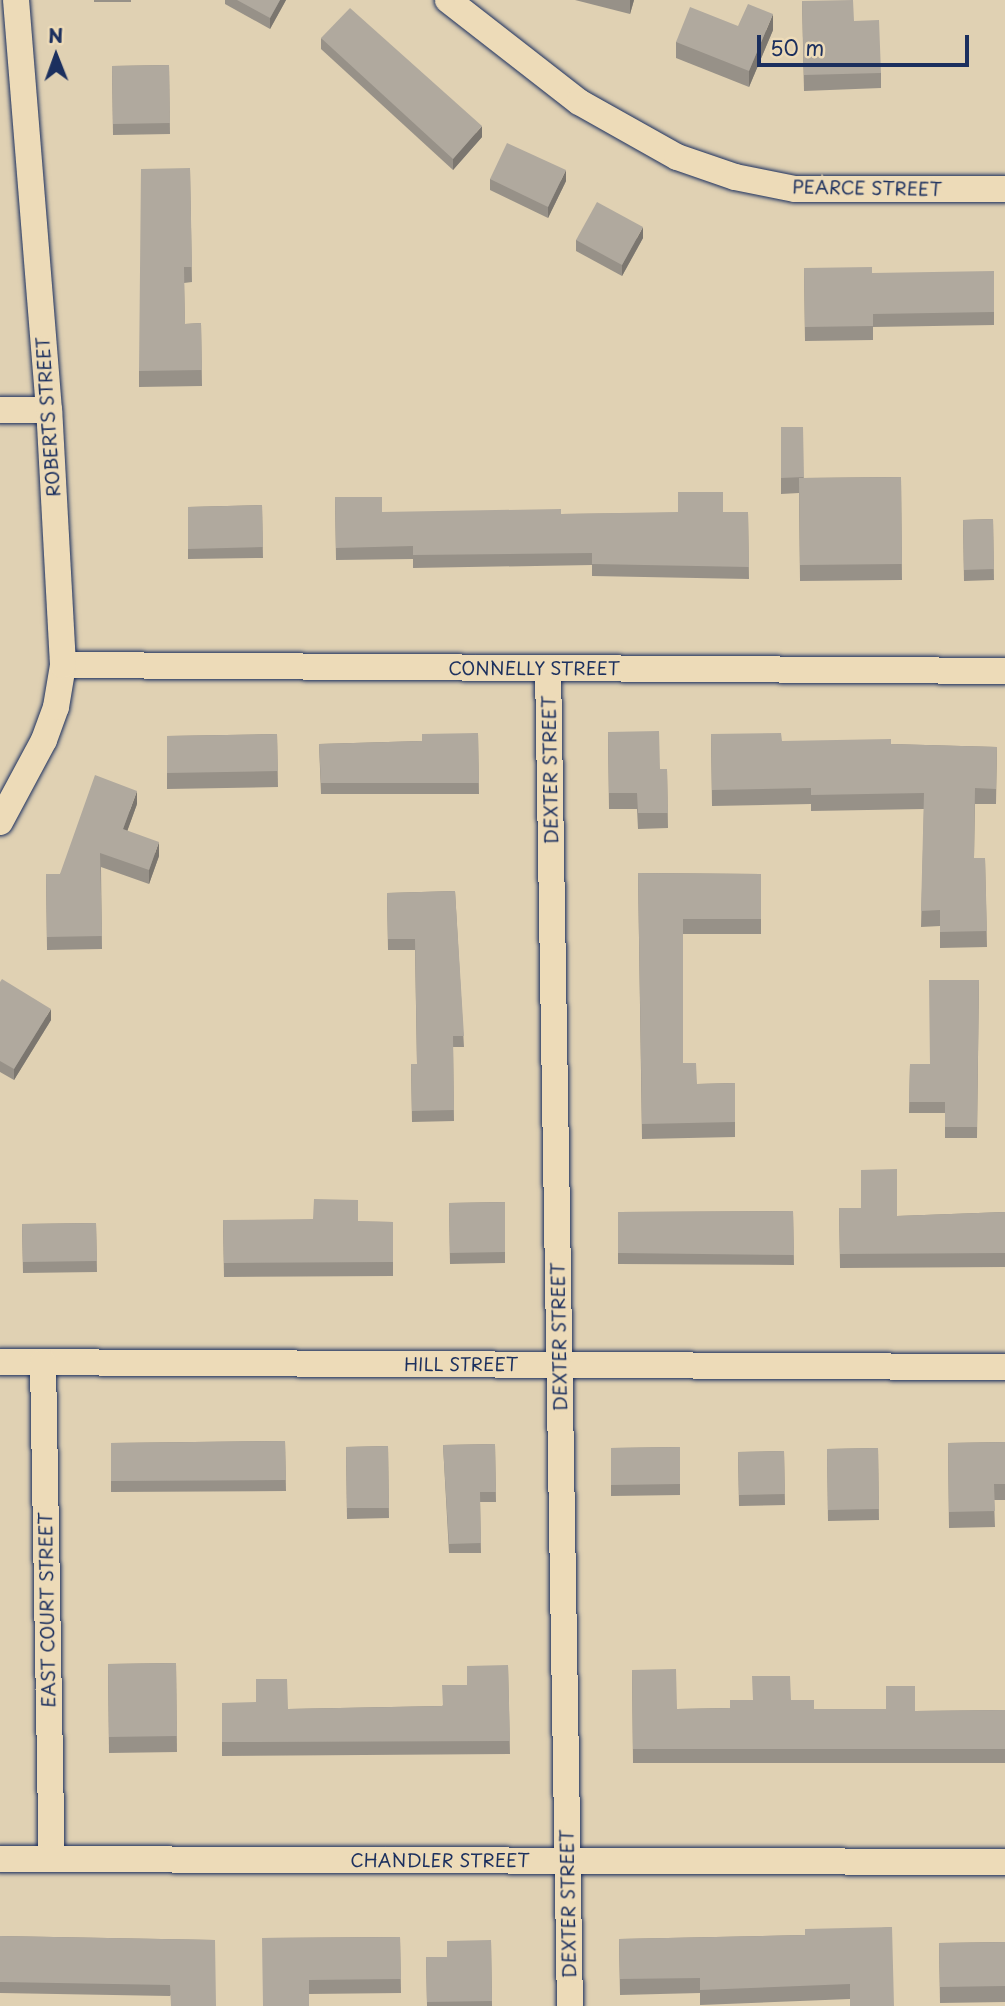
<!DOCTYPE html>
<html>
<head>
<meta charset="utf-8">
<style>
	body { margin:0 }
	#map { position:relative; width:1005px; height:2006px; overflow:hidden; background:#e0d1b3; font-family:"Playpen Sans",sans-serif }
	div>[style] { position:absolute }
	.roads { filter:drop-shadow(0 0 2px #1b2f5e) drop-shadow(0 0 2px #1b2f5e) }
	.street>* { height:26px; margin:-13px; padding:0 13px; transform-origin:13px; border-radius:13px; background:#eddbb8 }
	.wall>* { inset:0; background:#979188 }
	.shaded-wall>* { inset:0; background:#7b766f }
	.building>* { inset:0; background:#b0a99e }
	span { translate:-50% -50%; white-space:nowrap; text-align:center; line-height:1.15; -webkit-text-stroke:6px #eddbb8; paint-order:stroke }
	.street-label { font-size:18px; color:#1b2f5e }
	.north { position:absolute; left:21px; top:21px; width:70px; height:70px; -webkit-text-stroke:5px #eddbb8; paint-order:stroke; rotate:359deg; font-size:19px; font-weight:700; line-height:28px; text-align:center; color:#1b2f5e }
	.north::after { content:''; display:block; margin:auto; width:24px; height:32px; background:#1b2f5e; clip-path:polygon(50% 0,100% 100%,50% 72%,0 100%) }
	.scale { position:absolute; left:757px; top:35px; width:212px; height:32px; box-sizing:border-box; border:4px solid #1b2f5e; border-top:0; padding-left:9px; font-size:21px; line-height:24px; white-space:nowrap; color:#1b2f5e; -webkit-text-stroke:5px #eddbb8; paint-order:stroke }
</style>
</head>
<body>
<div id="map">
	<div class="roads">
		<div class="street">
			<div style="left:448px;top:0;width:166px;rotate:37.9deg"></div>
			<div style="left:579px;top:102px;width:112px;rotate:29.3deg"></div>
			<div style="left:677px;top:157px;width:61px;rotate:19deg"></div>
			<div style="left:735px;top:177px;width:61px;rotate:11.3deg"></div>
			<div style="left:795px;top:189px;width:210px"></div>
			<div style="left:0;top:410px;width:49px"></div>
			<div style="left:63px;top:665px;width:942px;rotate:0.36deg"></div>
			<div style="left:548px;top:668px;width:1338px;rotate:89.06deg"></div>
			<div style="left:0;top:822px;width:93px;rotate:-61.8deg"></div>
			<div style="left:44px;top:740px;width:35px;rotate:-70deg"></div>
			<div style="left:56px;top:707px;width:43px;rotate:-80.5deg"></div>
			<div style="left:63px;top:665px;width:255px;rotate:-93.1deg"></div>
			<div style="left:49px;top:410px;width:411px;rotate:-94.6deg"></div>
			<div style="left:0;top:1362px;width:1005px;rotate:0.29deg"></div>
			<div style="left:43px;top:1362px;width:497px;rotate:89deg"></div>
			<div style="left:0;top:1859px;width:1005px;rotate:0.17deg"></div>
		</div>
	</div>
	<div class="wall">
		<div style="clip-path:polygon(94px 0,131px 0,131px 2px,94px 2px)"></div>
		<div style="clip-path:polygon(225px 0,286px 0,270px 29px,225px 4px)"></div>
		<div style="clip-path:polygon(575px 0,634px 0,630px 14px)"></div>
		<div style="clip-path:polygon(802px 1px,854px 21px,881px 73px,881px 88px,804px 91px)"></div>
		<div style="clip-path:polygon(773px 30px,749px 87px,676px 58px,676px 42px)"></div>
		<div style="clip-path:polygon(321px 38px,482px 137px,453px 170px,321px 49px)"></div>
		<div style="clip-path:polygon(169px 65px,170px 134px,113px 135px,112px 66px)"></div>
		<div style="clip-path:polygon(190px 168px,192px 282px,184px 283px,185px 324px,201px 323px,202px 386px,139px 387px,139px 371px)"></div>
		<div style="clip-path:polygon(490px 179px,566px 181px,548px 218px,490px 190px)"></div>
		<div style="clip-path:polygon(643px 238px,622px 276px,576px 251px,576px 240px)"></div>
		<div style="clip-path:polygon(804px 268px,872px 273px,994px 312px,994px 325px,873px 327px,873px 340px,805px 341px)"></div>
		<div style="clip-path:polygon(781px 427px,804px 478px,901px 477px,902px 580px,800px 581px,799px 493px,781px 494px)"></div>
		<div style="clip-path:polygon(335px 497px,382px 512px,561px 514px,748px 512px,749px 579px,592px 576px,592px 565px,413px 568px,413px 559px,336px 560px)"></div>
		<div style="clip-path:polygon(262px 505px,263px 558px,188px 559px,188px 507px)"></div>
		<div style="clip-path:polygon(993px 519px,994px 580px,964px 581px,963px 520px)"></div>
		<div style="clip-path:polygon(608px 732px,660px 769px,667px 769px,668px 828px,638px 829px,637px 809px,609px 809px)"></div>
		<div style="clip-path:polygon(478px 733px,479px 794px,321px 794px,319px 744px,422px 741px)"></div>
		<div style="clip-path:polygon(277px 734px,278px 787px,167px 789px,167px 736px)"></div>
		<div style="clip-path:polygon(711px 734px,782px 741px,997px 747px,996px 804px,975px 804px,974px 858px,985px 858px,987px 947px,940px 948px,940px 926px,921px 927px,924px 809px,811px 811px,811px 804px,712px 806px)"></div>
		<div style="clip-path:polygon(137px 804px,127px 831px,159px 856px,149px 884px,101px 867px,102px 949px,47px 950px,46px 874px,60px 874px)"></div>
		<div style="clip-path:polygon(638px 873px,761px 874px,761px 934px,683px 934px,683px 1063px,697px 1084px,735px 1083px,735px 1137px,642px 1139px)"></div>
		<div style="clip-path:polygon(455px 891px,464px 1047px,453px 1047px,454px 1121px,412px 1122px,411px 1064px,417px 1064px,415px 950px,388px 950px,387px 893px)"></div>
		<div style="clip-path:polygon(979px 980px,977px 1138px,945px 1138px,945px 1113px,909px 1113px,910px 1064px,930px 1064px)"></div>
		<div style="clip-path:polygon(0 982px,51px 1020px,14px 1080px,0 1072px)"></div>
		<div style="clip-path:polygon(505px 1202px,505px 1263px,450px 1264px,449px 1203px)"></div>
		<div style="clip-path:polygon(839px 1208px,897px 1216px,1005px 1212px,1005px 1267px,840px 1268px)"></div>
		<div style="clip-path:polygon(793px 1211px,794px 1265px,618px 1264px,618px 1212px)"></div>
		<div style="clip-path:polygon(223px 1220px,393px 1222px,393px 1276px,224px 1277px)"></div>
		<div style="clip-path:polygon(96px 1223px,97px 1272px,23px 1273px,22px 1224px)"></div>
		<div style="clip-path:polygon(285px 1441px,286px 1491px,111px 1492px,111px 1443px)"></div>
		<div style="clip-path:polygon(1005px 1442px,1005px 1500px,994px 1500px,995px 1527px,949px 1528px,948px 1443px)"></div>
		<div style="clip-path:polygon(495px 1444px,496px 1502px,480px 1502px,481px 1553px,449px 1553px,443px 1445px)"></div>
		<div style="clip-path:polygon(388px 1446px,389px 1518px,347px 1519px,346px 1447px)"></div>
		<div style="clip-path:polygon(680px 1447px,680px 1495px,611px 1496px,611px 1448px)"></div>
		<div style="clip-path:polygon(878px 1448px,879px 1520px,828px 1521px,827px 1449px)"></div>
		<div style="clip-path:polygon(784px 1451px,785px 1505px,739px 1506px,738px 1452px)"></div>
		<div style="clip-path:polygon(176px 1663px,177px 1752px,109px 1753px,108px 1664px)"></div>
		<div style="clip-path:polygon(508px 1665px,510px 1754px,222px 1756px,222px 1703px,288px 1709px,442px 1706px,467px 1685px)"></div>
		<div style="clip-path:polygon(632px 1670px,677px 1709px,730px 1708px,791px 1700px,814px 1709px,915px 1711px,1005px 1710px,1005px 1763px,633px 1763px)"></div>
		<div style="clip-path:polygon(892px 1927px,850px 1999px,700px 2005px,700px 1993px,620px 1995px,619px 1939px,805px 1935px)"></div>
		<div style="clip-path:polygon(0 1936px,215px 1940px,170px 1996px,0 1993px)"></div>
		<div style="clip-path:polygon(400px 1937px,401px 1993px,309px 1994px,262px 1938px)"></div>
		<div style="clip-path:polygon(491px 1940px,492px 2006px,427px 2006px,426px 1957px,447px 1957px)"></div>
		<div style="clip-path:polygon(1005px 1942px,1005px 2002px,940px 2003px,939px 1943px)"></div>
	</div>
	<div class="shaded-wall">
		<div style="clip-path:polygon(280px 0,286px 0,270px 29px,270px 18px)"></div>
		<div style="clip-path:polygon(630px 0,634px 0,630px 14px)"></div>
		<div style="clip-path:polygon(773px 14px,773px 30px,749px 87px,749px 71px)"></div>
		<div style="clip-path:polygon(482px 126px,482px 137px,453px 170px,453px 159px)"></div>
		<div style="clip-path:polygon(566px 170px,566px 181px,548px 218px,548px 207px)"></div>
		<div style="clip-path:polygon(643px 227px,643px 238px,622px 276px,622px 265px)"></div>
		<div style="clip-path:polygon(137px 791px,137px 804px,123px 843px,123px 829px)"></div>
		<div style="clip-path:polygon(159px 842px,159px 856px,149px 884px,149px 870px)"></div>
		<div style="clip-path:polygon(51px 1009px,51px 1020px,14px 1080px,14px 1069px)"></div>
	</div>
	<div class="building">
		<div style="clip-path:polygon(237px 0,280px 0,270px 18px)"></div>
		<div style="clip-path:polygon(853px 0,854px 21px,879px 20px,881px 73px,804px 75px,802px 1px)"></div>
		<div style="clip-path:polygon(748px 4px,773px 14px,749px 71px,676px 42px,690px 7px,738px 26px)"></div>
		<div style="clip-path:polygon(350px 8px,482px 126px,453px 159px,321px 38px)"></div>
		<div style="clip-path:polygon(169px 65px,170px 123px,113px 124px,112px 66px)"></div>
		<div style="clip-path:polygon(507px 143px,566px 170px,548px 207px,490px 179px)"></div>
		<div style="clip-path:polygon(190px 168px,192px 267px,184px 267px,185px 324px,201px 323px,202px 370px,139px 371px,141px 169px)"></div>
		<div style="clip-path:polygon(597px 202px,643px 227px,622px 265px,576px 240px)"></div>
		<div style="clip-path:polygon(872px 267px,872px 273px,994px 271px,994px 312px,873px 314px,873px 326px,805px 327px,804px 268px)"></div>
		<div style="clip-path:polygon(781px 427px,803px 427px,804px 477px,781px 478px)"></div>
		<div style="clip-path:polygon(901px 477px,902px 564px,800px 565px,799px 478px)"></div>
		<div style="clip-path:polygon(678px 492px,723px 492px,723px 512px,748px 512px,749px 567px,592px 564px,592px 553px,413px 555px,413px 546px,336px 548px,335px 497px,382px 497px,382px 512px,561px 509px,561px 514px,678px 512px)"></div>
		<div style="clip-path:polygon(262px 505px,263px 547px,188px 549px,188px 507px)"></div>
		<div style="clip-path:polygon(993px 519px,994px 569px,964px 570px,963px 520px)"></div>
		<div style="clip-path:polygon(659px 731px,660px 769px,667px 769px,668px 813px,638px 813px,637px 793px,609px 793px,608px 732px)"></div>
		<div style="clip-path:polygon(478px 733px,479px 783px,321px 783px,319px 744px,422px 741px,422px 734px)"></div>
		<div style="clip-path:polygon(781px 733px,782px 741px,891px 739px,891px 744px,997px 747px,996px 789px,975px 788px,974px 858px,985px 858px,987px 931px,940px 932px,940px 910px,921px 911px,924px 793px,811px 795px,811px 788px,712px 790px,711px 734px)"></div>
		<div style="clip-path:polygon(277px 734px,278px 771px,167px 773px,167px 736px)"></div>
		<div style="clip-path:polygon(95px 775px,137px 791px,123px 829px,159px 842px,149px 870px,100px 853px,102px 936px,47px 937px,46px 874px,60px 874px)"></div>
		<div style="clip-path:polygon(638px 873px,761px 874px,761px 919px,683px 919px,683px 1063px,696px 1063px,697px 1084px,735px 1083px,735px 1122px,642px 1124px)"></div>
		<div style="clip-path:polygon(455px 891px,464px 1036px,453px 1036px,454px 1110px,412px 1111px,411px 1064px,417px 1064px,415px 939px,388px 939px,387px 893px)"></div>
		<div style="clip-path:polygon(2px 979px,51px 1009px,14px 1069px,0 1061px,0 982px)"></div>
		<div style="clip-path:polygon(929px 980px,979px 980px,977px 1127px,945px 1127px,945px 1102px,909px 1102px,910px 1064px,930px 1064px)"></div>
		<div style="clip-path:polygon(897px 1169px,897px 1216px,1005px 1212px,1005px 1253px,840px 1254px,839px 1208px,861px 1208px,861px 1170px)"></div>
		<div style="clip-path:polygon(314px 1199px,358px 1200px,358px 1221px,393px 1222px,393px 1262px,224px 1263px,223px 1220px,313px 1219px)"></div>
		<div style="clip-path:polygon(505px 1202px,505px 1252px,450px 1253px,449px 1203px)"></div>
		<div style="clip-path:polygon(793px 1211px,794px 1255px,618px 1253px,618px 1212px)"></div>
		<div style="clip-path:polygon(96px 1223px,97px 1261px,23px 1262px,22px 1224px)"></div>
		<div style="clip-path:polygon(285px 1441px,286px 1480px,111px 1481px,111px 1443px)"></div>
		<div style="clip-path:polygon(1005px 1442px,1005px 1484px,994px 1484px,995px 1511px,949px 1512px,948px 1443px)"></div>
		<div style="clip-path:polygon(495px 1444px,496px 1492px,480px 1492px,481px 1543px,449px 1544px,443px 1445px)"></div>
		<div style="clip-path:polygon(388px 1446px,389px 1508px,347px 1508px,346px 1447px)"></div>
		<div style="clip-path:polygon(680px 1447px,680px 1484px,611px 1485px,611px 1448px)"></div>
		<div style="clip-path:polygon(878px 1448px,879px 1509px,828px 1510px,827px 1449px)"></div>
		<div style="clip-path:polygon(784px 1451px,785px 1494px,739px 1495px,738px 1452px)"></div>
		<div style="clip-path:polygon(176px 1663px,177px 1736px,109px 1737px,108px 1664px)"></div>
		<div style="clip-path:polygon(508px 1665px,510px 1741px,222px 1742px,222px 1703px,256px 1702px,256px 1679px,287px 1679px,288px 1709px,443px 1706px,442px 1685px,467px 1685px,467px 1666px)"></div>
		<div style="clip-path:polygon(676px 1669px,677px 1709px,730px 1708px,730px 1700px,753px 1700px,752px 1676px,790px 1676px,791px 1700px,814px 1700px,814px 1709px,886px 1709px,886px 1686px,915px 1686px,915px 1711px,1005px 1710px,1005px 1749px,633px 1749px,632px 1670px)"></div>
		<div style="clip-path:polygon(892px 1927px,894px 2006px,850px 2006px,850px 1984px,700px 1990px,700px 1978px,620px 1979px,619px 1939px,805px 1935px,805px 1929px)"></div>
		<div style="clip-path:polygon(0 1936px,215px 1940px,216px 2006px,171px 2006px,170px 1985px,0 1982px)"></div>
		<div style="clip-path:polygon(400px 1937px,401px 1979px,309px 1980px,309px 2006px,263px 2006px,262px 1938px)"></div>
		<div style="clip-path:polygon(491px 1940px,492px 2001px,427px 2002px,426px 1957px,447px 1957px,447px 1941px)"></div>
		<div style="clip-path:polygon(1005px 1942px,1005px 1986px,940px 1987px,939px 1943px)"></div>
	</div>
	<div class="street-label">
		<span style="left:867px;top:188px;rotate:1deg">PEARCE STREET</span>
		<span style="left:48px;top:417px;rotate:-94deg">ROBERTS STREET</span>
		<span style="left:534px;top:668px">CONNELLY STREET</span>
		<span style="left:550px;top:770px;rotate:-91deg">DEXTER STREET</span>
		<span style="left:559px;top:1337px;rotate:-91deg">DEXTER STREET</span>
		<span style="left:461px;top:1364px">HILL STREET</span>
		<span style="left:47px;top:1610px;rotate:-91deg">EAST COURT STREET</span>
		<span style="left:440px;top:1860px">CHANDLER STREET</span>
		<span style="left:568px;top:1904px;rotate:-91deg">DEXTER STREET</span>
	</div>
	<div class="north">N</div>
	<div class="scale">50 m</div>
</div>
</body>
</html>
